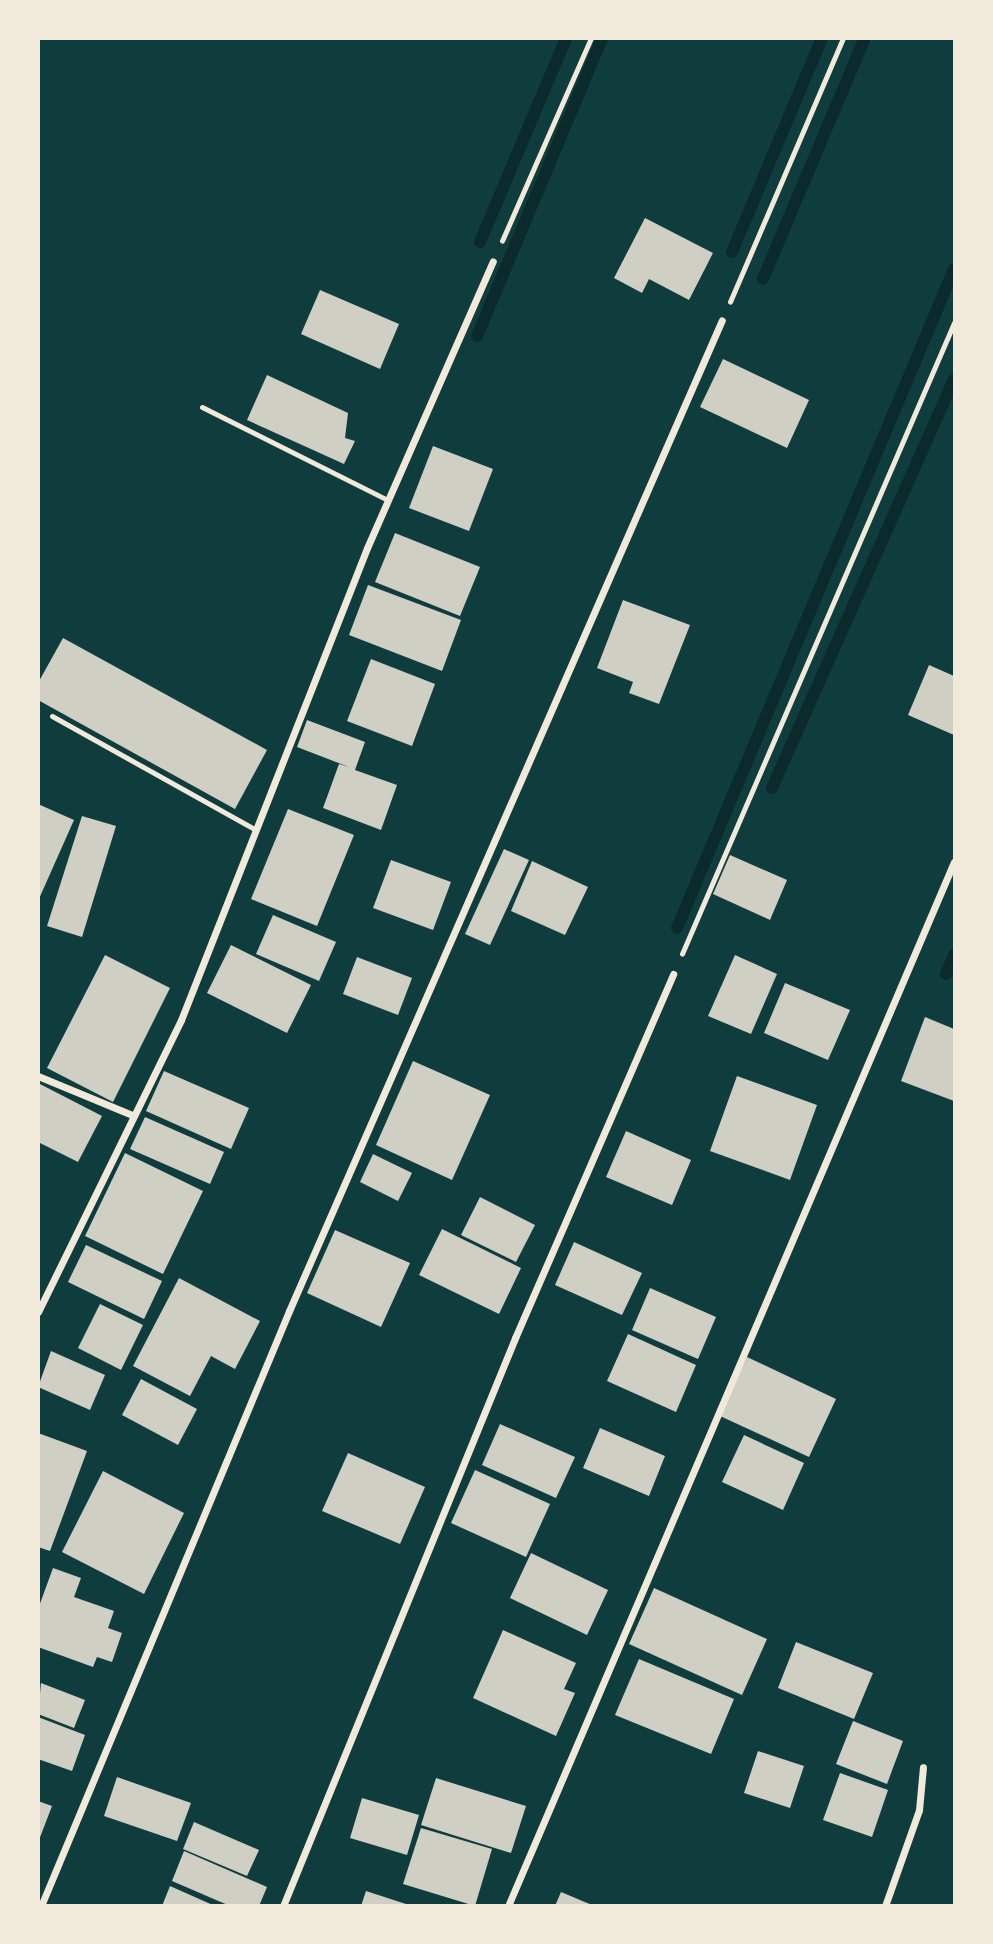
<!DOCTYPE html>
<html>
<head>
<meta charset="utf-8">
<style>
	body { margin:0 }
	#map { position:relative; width:993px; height:1944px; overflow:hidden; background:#0f3d3e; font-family:"Nunito Sans",sans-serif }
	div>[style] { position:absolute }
	.stream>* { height:12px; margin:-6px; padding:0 6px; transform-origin:6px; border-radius:6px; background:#0a2a2b }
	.building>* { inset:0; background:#cfcfc3 }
	.path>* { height:4.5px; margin:-2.25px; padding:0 2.25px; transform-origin:2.25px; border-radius:2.25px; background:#f1e9da }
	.service>* { height:5px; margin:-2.5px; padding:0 2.5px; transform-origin:2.5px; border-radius:2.5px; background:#f1e9da }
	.minor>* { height:7px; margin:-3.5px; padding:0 3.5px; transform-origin:3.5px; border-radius:3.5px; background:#f1e9da }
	span { translate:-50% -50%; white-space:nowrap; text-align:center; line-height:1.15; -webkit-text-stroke:5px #f1e9da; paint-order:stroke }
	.frame { position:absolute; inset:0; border:40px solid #f1e9da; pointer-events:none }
</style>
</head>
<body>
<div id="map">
	<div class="stream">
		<div style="left:480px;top:242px;width:221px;rotate:-67.1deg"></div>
		<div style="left:732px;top:252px;width:232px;rotate:-67.2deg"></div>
		<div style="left:763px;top:279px;width:262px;rotate:-67.1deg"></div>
		<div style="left:477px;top:336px;width:323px;rotate:-67.2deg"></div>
		<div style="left:772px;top:788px;width:447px;rotate:-66deg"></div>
		<div style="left:677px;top:928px;width:715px;rotate:-67.2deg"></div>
		<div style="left:946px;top:974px;width:21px;rotate:-67deg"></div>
	</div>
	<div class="building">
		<div style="clip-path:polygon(645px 218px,713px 253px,689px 300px,649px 279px,642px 293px,614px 278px)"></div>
		<div style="clip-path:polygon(320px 290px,399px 324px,380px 369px,301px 334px)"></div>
		<div style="clip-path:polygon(723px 359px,809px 400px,787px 448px,700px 407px)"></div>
		<div style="clip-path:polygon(267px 375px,348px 413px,345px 438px,355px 441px,344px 464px,247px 420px)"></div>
		<div style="clip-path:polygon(433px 446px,493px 469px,469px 531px,409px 508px)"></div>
		<div style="clip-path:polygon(395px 533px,480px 567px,460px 616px,375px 582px)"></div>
		<div style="clip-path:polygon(368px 585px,461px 620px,442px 671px,349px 635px)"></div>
		<div style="clip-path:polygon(623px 600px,690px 625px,659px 704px,629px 693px,633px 682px,597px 668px)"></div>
		<div style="clip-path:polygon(63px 638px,267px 750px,235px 809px,38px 700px,38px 683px)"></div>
		<div style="clip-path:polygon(371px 659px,435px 684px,412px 746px,347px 721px)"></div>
		<div style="clip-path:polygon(929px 665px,954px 676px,954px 735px,908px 715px)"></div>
		<div style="clip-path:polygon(307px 720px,365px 742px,355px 770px,397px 785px,381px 830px,323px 808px,339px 764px,349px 767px,297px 747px)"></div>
		<div style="clip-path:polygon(38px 804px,74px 820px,38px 901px)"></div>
		<div style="clip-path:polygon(288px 809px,354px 835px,317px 926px,251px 899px)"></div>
		<div style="clip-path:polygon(82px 816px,116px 826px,82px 937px,47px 926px)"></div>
		<div style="clip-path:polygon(504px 849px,529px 860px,490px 945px,465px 934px)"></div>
		<div style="clip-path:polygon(730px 855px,787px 880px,770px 920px,713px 894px)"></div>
		<div style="clip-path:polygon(391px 860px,451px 882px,433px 930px,373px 908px)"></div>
		<div style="clip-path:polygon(532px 861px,588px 887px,565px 935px,511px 911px)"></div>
		<div style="clip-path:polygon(273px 915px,336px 942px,319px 981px,256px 954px)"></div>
		<div style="clip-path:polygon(231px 945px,311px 985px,287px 1033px,207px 993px)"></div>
		<div style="clip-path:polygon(105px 955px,170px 988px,113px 1102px,47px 1068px)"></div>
		<div style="clip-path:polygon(735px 955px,777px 974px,751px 1034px,708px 1016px)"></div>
		<div style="clip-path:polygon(357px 957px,412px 978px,398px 1015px,343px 994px)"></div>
		<div style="clip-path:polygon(785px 983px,850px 1010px,828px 1060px,764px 1033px)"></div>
		<div style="clip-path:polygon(925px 1017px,954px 1029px,954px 1101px,901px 1081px)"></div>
		<div style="clip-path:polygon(413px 1061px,490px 1095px,452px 1180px,376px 1145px)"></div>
		<div style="clip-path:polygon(164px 1071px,249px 1108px,231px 1149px,146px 1111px)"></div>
		<div style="clip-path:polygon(737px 1076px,817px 1105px,790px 1180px,710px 1151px)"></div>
		<div style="clip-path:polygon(38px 1083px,102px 1116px,78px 1162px,38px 1142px)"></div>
		<div style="clip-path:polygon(145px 1117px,224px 1152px,210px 1184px,130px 1149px)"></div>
		<div style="clip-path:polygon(626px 1131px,691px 1160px,672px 1205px,606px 1177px)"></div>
		<div style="clip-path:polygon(125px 1153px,203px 1191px,163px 1274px,85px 1236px)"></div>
		<div style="clip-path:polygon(373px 1154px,412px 1173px,398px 1201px,360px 1182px)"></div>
		<div style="clip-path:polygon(480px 1197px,535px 1225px,516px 1262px,461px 1235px)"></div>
		<div style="clip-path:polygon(442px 1229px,521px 1268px,499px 1314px,419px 1275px)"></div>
		<div style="clip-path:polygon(335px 1230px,410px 1263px,381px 1327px,307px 1293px)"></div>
		<div style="clip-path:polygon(574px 1242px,642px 1273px,622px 1315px,555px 1285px)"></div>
		<div style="clip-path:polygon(86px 1245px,162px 1281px,144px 1319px,68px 1282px)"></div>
		<div style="clip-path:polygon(179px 1278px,260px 1321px,235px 1369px,211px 1356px,190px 1396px,133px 1366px)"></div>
		<div style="clip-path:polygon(650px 1288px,716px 1317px,698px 1359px,632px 1330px)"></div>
		<div style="clip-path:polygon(100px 1304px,143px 1325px,121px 1370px,78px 1348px)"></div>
		<div style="clip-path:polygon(628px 1334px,696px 1365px,676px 1412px,607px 1381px)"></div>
		<div style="clip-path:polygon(51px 1351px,105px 1375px,90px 1410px,38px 1387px)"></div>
		<div style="clip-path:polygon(747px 1357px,836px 1399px,809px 1457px,720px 1416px)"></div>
		<div style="clip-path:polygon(141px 1379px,197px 1409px,178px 1445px,122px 1415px)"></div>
		<div style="clip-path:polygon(500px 1424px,575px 1457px,556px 1498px,482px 1465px)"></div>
		<div style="clip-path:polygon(600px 1428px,665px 1456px,649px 1496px,583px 1468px)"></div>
		<div style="clip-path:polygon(38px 1433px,87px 1451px,50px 1551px,38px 1547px)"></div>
		<div style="clip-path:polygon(744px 1435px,804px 1463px,783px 1510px,722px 1482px)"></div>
		<div style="clip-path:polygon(348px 1453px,425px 1487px,400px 1544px,322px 1511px)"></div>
		<div style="clip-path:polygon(475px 1470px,550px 1504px,526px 1557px,451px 1523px)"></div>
		<div style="clip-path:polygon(103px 1471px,184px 1513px,144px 1594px,62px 1552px)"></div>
		<div style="clip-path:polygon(531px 1553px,608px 1590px,587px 1635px,510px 1598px)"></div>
		<div style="clip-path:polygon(53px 1568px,81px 1578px,74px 1597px,114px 1611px,108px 1628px,122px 1633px,112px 1662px,97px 1657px,93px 1667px,38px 1647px,38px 1609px)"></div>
		<div style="clip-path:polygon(654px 1588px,767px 1639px,742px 1695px,629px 1644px)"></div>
		<div style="clip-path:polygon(503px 1630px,576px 1663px,564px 1689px,575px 1693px,556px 1736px,473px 1698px)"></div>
		<div style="clip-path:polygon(796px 1642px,873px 1673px,854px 1719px,778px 1688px)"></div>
		<div style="clip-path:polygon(639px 1659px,734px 1699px,711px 1754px,615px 1715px)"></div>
		<div style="clip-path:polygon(41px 1683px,85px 1700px,74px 1728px,38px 1714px)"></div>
		<div style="clip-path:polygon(38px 1717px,85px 1735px,72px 1771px,38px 1759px)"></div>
		<div style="clip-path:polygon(853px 1721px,903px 1741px,887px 1784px,836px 1764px)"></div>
		<div style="clip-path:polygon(758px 1751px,804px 1766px,790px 1808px,744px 1793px)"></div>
		<div style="clip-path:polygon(840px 1773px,888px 1790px,872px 1837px,823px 1820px)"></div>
		<div style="clip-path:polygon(117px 1777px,191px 1803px,177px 1841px,104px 1816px)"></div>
		<div style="clip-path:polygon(436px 1778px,526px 1806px,511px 1853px,421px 1825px)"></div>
		<div style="clip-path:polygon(362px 1798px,419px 1815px,407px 1855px,350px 1838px)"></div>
		<div style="clip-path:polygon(38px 1801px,52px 1806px,39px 1840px,38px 1840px)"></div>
		<div style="clip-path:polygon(194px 1822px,259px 1850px,247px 1876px,183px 1849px)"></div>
		<div style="clip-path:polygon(421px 1828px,492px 1849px,475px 1906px,403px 1884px)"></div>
		<div style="clip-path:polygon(184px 1851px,267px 1887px,259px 1906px,230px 1906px,172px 1881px)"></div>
		<div style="clip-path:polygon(170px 1886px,215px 1906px,162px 1906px)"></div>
		<div style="clip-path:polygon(366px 1891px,409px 1905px,409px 1906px,361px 1906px)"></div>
		<div style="clip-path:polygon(561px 1892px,592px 1905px,592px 1906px,555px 1906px)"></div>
	</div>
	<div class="path">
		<div style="left:502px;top:241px;width:222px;rotate:-66.3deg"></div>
		<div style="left:730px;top:302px;width:287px;rotate:-66.8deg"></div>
		<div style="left:682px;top:954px;width:687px;rotate:-66.68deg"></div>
	</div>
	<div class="service">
		<div style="left:202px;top:407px;width:208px;rotate:26.6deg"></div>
		<div style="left:52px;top:716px;width:234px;rotate:29.2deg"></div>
	</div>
	<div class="minor">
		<div style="left:38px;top:1076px;width:102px;rotate:22.5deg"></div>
		<div style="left:38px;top:1312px;width:325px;rotate:-63.9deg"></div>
		<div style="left:181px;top:1020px;width:507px;rotate:-68.49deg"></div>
		<div style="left:367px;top:548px;width:313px;rotate:-66.3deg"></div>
		<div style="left:41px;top:1906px;width:645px;rotate:-67.37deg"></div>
		<div style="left:289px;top:1311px;width:1081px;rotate:-66.4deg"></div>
		<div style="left:283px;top:1906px;width:614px;rotate:-67.78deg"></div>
		<div style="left:515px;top:1338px;width:397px;rotate:-66.5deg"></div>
		<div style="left:508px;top:1906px;width:1135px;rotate:-66.87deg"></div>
		<div style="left:885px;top:1906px;width:102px;rotate:-70.5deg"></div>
		<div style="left:919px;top:1810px;width:43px;rotate:-84.7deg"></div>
	</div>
	<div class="frame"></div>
</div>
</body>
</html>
